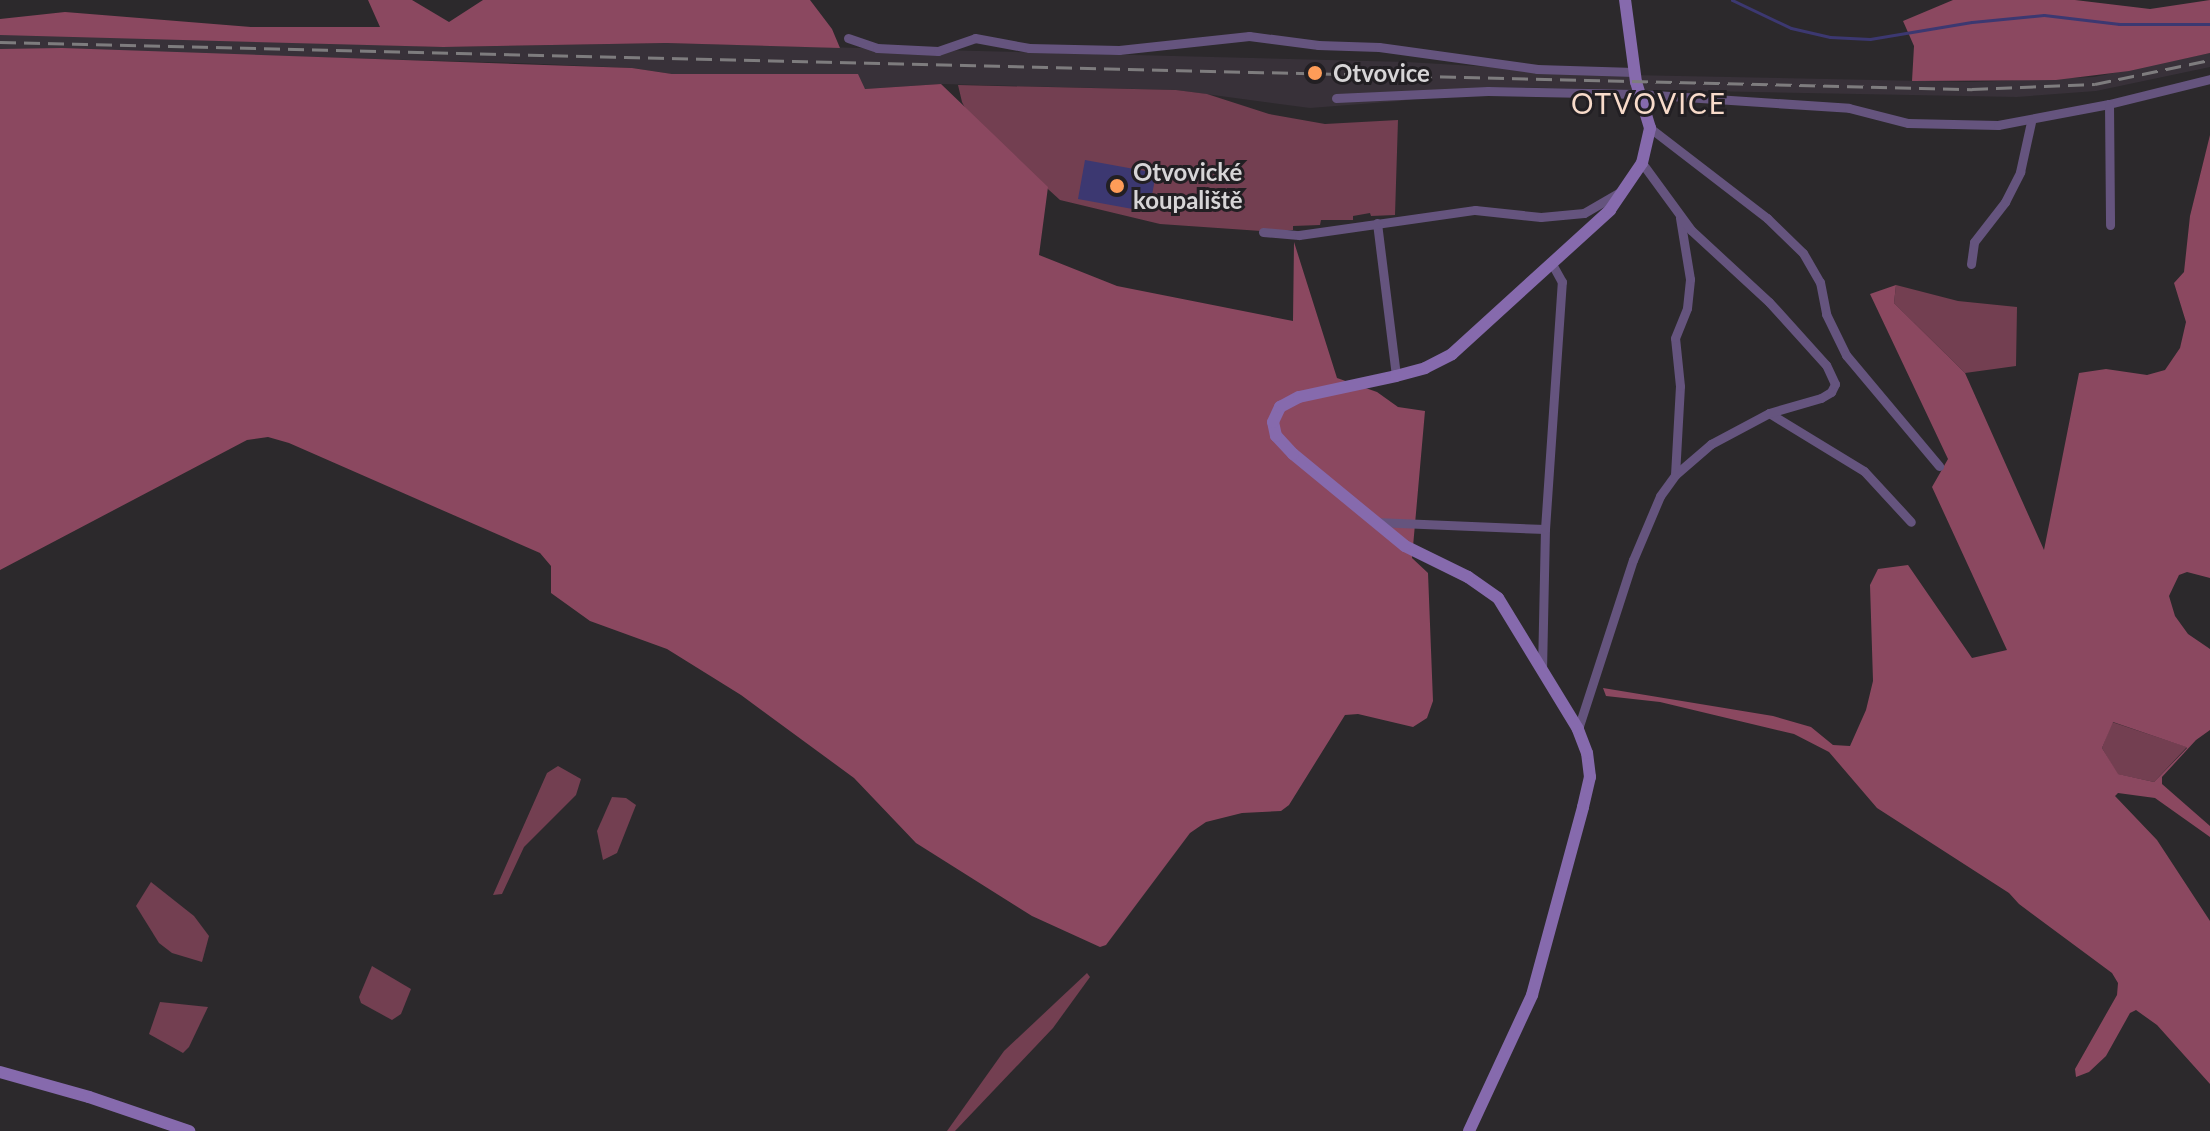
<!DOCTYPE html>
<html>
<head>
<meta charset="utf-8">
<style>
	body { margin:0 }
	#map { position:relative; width:2210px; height:1131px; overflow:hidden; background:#2c292c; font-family:Lato,sans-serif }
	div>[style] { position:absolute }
	.built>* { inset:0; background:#383139 }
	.green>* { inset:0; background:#733f51 }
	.forest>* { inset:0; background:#8b4860 }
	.water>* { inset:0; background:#3c3871 }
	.stream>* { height:3px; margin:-1.5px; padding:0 1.5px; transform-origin:1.5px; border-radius:1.5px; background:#3c3871 }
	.street>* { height:9px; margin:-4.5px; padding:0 4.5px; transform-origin:4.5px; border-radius:4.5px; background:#65547e }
	.secondary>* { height:12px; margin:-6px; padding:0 6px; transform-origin:6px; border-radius:6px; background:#866aad }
	.rail>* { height:3px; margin-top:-1.5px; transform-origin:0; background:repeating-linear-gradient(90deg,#7e7c7e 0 16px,transparent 0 24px) }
	.dots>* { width:22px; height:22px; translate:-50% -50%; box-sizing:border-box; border:4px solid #221f23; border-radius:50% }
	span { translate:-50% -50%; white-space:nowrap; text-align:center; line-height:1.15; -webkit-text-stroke:6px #221f23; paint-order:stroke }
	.poi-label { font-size:24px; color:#d7d5d7; font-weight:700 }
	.left { translate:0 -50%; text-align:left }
	.quarter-label { font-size:28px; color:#f8dbca; letter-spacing:2px }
</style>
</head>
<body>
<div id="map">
	<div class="built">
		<div style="clip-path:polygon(62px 34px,443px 47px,666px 43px,1407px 62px,1629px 75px,1973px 82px,2094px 77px,2210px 53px,2210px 67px,2096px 91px,2017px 97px,1496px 87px,1400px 101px,1310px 108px,1176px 90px,942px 84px,864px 89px,857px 74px,672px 74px,632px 68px,518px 63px,0 49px,0 35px)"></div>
	</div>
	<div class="green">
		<div style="clip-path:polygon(958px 85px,1176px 90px,1207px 94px,1269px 114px,1325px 124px,1398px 120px,1395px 215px,1371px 216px,1370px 213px,1353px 216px,1353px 220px,1321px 220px,1320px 225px,1293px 226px,1293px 230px,1274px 232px,1160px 224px,1060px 200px,970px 118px,962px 102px)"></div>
		<div style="clip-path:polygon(1896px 285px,1958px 301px,2017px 307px,2016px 366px,1965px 373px,1894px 303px)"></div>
		<div style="clip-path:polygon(2112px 722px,2187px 747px,2154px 782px,2117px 774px,2102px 748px)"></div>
		<div style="clip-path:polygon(558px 766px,581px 779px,576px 795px,524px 847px,502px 894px,493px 895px,547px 773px)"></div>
		<div style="clip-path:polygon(612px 797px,626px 798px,636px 805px,617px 853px,603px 860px,597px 831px)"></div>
		<div style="clip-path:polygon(151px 882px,194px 916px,209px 936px,202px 962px,172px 953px,159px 943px,136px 906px)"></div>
		<div style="clip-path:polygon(372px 966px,411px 989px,401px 1014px,392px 1020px,361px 1003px,359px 997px)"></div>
		<div style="clip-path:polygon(1087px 973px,1090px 977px,1053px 1028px,955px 1131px,947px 1131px,1004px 1051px)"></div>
		<div style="clip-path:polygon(160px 1002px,208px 1007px,189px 1047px,183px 1053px,149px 1034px)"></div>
	</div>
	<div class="forest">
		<div style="clip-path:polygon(368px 0,412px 0,449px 22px,483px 0,810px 0,832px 29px,840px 48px,666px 43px,443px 47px,0 35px,0 19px,65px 12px,251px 27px,380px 27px)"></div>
		<div style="clip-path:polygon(1953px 0,2075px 0,2150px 9px,2210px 0,2210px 53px,2129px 71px,2056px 80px,1912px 81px,1914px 46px,1903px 21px)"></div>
		<div style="clip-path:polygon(62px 48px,632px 68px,672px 74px,858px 74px,865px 89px,941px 84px,1048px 187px,1039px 255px,1117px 286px,1293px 321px,1294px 242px,1337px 378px,1377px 392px,1398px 407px,1425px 411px,1412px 558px,1428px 573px,1433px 701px,1427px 718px,1413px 727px,1358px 714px,1345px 715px,1289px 805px,1281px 811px,1242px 813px,1206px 822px,1190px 833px,1106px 945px,1100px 947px,1032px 916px,916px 843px,854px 778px,741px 695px,667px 649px,590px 621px,551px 593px,551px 566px,540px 553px,289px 443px,268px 437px,247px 440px,0 570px,0 49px)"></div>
		<div style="clip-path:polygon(evenodd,2210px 135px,2210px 578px,2187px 572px,2179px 575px,2169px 596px,2175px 616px,2188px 634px,2210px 649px,2210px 730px,2196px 740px,2162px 777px,2162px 784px,2210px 826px,2210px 837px,2155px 798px,2118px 793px,2115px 796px,2157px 840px,2210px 921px,2210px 1084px,2157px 1025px,2136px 1010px,2130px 1013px,2106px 1056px,2089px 1072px,2076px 1077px,2075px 1069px,2117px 995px,2118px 983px,2112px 973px,2019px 904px,2009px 893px,1877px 808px,1829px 752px,1794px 734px,1660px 702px,1606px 696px,1603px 688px,1773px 716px,1811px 727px,1833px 745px,1850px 746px,1866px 710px,1873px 681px,1870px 585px,1878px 569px,1908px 565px,1972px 658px,2007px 650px,1932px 487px,1948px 459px,1870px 294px,1896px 285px,1894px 303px,1965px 373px,2044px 550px,2079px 373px,2106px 369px,2147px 375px,2165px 370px,2180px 348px,2186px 322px,2174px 283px,2184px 272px,2190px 216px,2210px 135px,2113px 722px,2186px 747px,2187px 748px,2154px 782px,2118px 774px,2102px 748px,2113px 722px)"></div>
	</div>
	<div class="water">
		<div style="clip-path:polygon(1085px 160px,1156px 173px,1149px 212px,1078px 199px)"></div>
	</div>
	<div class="stream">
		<div style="left:1732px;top:0;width:65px;rotate:25.4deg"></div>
		<div style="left:1791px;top:28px;width:40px;rotate:13deg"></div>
		<div style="left:1830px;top:37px;width:40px;rotate:2.9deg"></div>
		<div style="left:1870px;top:39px;width:103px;rotate:-9.5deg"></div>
		<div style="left:1972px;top:22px;width:72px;rotate:-5.6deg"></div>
		<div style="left:2044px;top:15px;width:76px;rotate:6.8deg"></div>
		<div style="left:2119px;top:24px;width:91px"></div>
	</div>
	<div class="street">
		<div style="left:848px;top:38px;width:31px;rotate:19deg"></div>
		<div style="left:877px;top:48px;width:61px;rotate:2.8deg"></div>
		<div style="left:938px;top:51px;width:39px;rotate:-19deg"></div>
		<div style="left:975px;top:38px;width:55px;rotate:10.5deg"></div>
		<div style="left:1029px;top:48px;width:90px;rotate:1.3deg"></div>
		<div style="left:1119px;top:50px;width:131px;rotate:-6.1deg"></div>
		<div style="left:1249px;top:36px;width:70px;rotate:7.4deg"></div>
		<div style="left:1318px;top:45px;width:61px;rotate:1.9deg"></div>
		<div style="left:1379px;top:47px;width:160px;rotate:7.9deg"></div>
		<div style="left:1537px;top:69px;width:97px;rotate:1.8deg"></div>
		<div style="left:1336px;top:98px;width:152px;rotate:-2.6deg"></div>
		<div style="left:1488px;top:91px;width:152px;rotate:1.1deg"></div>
		<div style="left:1640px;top:94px;width:209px;rotate:3.8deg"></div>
		<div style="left:1849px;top:108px;width:61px;rotate:14.3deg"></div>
		<div style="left:1908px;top:123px;width:90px;rotate:1.3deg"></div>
		<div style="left:1998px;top:125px;width:113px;rotate:-10.7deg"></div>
		<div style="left:2109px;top:104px;width:104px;rotate:-13.9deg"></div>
		<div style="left:2109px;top:104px;width:121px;rotate:89.5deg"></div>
		<div style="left:1650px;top:128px;width:148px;rotate:37.6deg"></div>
		<div style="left:1767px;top:218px;width:50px;rotate:44.2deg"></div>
		<div style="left:1803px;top:253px;width:34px;rotate:60deg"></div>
		<div style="left:1820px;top:282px;width:33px;rotate:79deg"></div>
		<div style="left:1826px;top:314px;width:46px;rotate:64deg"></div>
		<div style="left:1846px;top:355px;width:145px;rotate:50deg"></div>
		<div style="left:1377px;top:223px;width:154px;rotate:82.9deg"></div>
		<div style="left:1263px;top:232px;width:36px;rotate:5deg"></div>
		<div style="left:1299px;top:235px;width:178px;rotate:-8.1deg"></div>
		<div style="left:1475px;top:210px;width:66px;rotate:6.1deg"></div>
		<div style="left:1541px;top:217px;width:43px;rotate:-5.3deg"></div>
		<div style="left:1584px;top:213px;width:42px;rotate:-30.3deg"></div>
		<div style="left:1971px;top:264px;width:22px;rotate:-82deg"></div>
		<div style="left:1974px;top:242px;width:51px;rotate:-52.2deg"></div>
		<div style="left:2005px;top:202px;width:34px;rotate:-63deg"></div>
		<div style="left:2020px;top:172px;width:51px;rotate:-77.6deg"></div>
		<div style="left:1769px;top:413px;width:111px;rotate:31.4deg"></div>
		<div style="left:1864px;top:471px;width:69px;rotate:47.3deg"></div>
		<div style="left:1675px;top:475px;width:89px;rotate:-86.8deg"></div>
		<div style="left:1680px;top:386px;width:48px;rotate:-95.9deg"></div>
		<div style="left:1675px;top:338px;width:32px;rotate:-68deg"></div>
		<div style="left:1687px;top:308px;width:29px;rotate:-84deg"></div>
		<div style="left:1690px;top:279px;width:62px;rotate:-99.3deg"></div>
		<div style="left:1375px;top:522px;width:170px;rotate:2.4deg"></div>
		<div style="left:1542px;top:671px;width:142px;rotate:-88.8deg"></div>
		<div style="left:1545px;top:529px;width:248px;rotate:-86.1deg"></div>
		<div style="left:1562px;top:282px;width:23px;rotate:-119deg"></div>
		<div style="left:1578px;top:729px;width:178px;rotate:-72deg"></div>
		<div style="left:1633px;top:560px;width:69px;rotate:-67.1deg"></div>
		<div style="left:1660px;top:496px;width:26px;rotate:-54deg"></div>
		<div style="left:1675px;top:475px;width:48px;rotate:-40.7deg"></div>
		<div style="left:1711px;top:444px;width:66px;rotate:-28.1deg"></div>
		<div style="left:1769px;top:413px;width:54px;rotate:-16.1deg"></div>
		<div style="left:1821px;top:398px;width:12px;rotate:-31deg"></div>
		<div style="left:1831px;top:392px;width:9px;rotate:-63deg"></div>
		<div style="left:1835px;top:384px;width:21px;rotate:-115deg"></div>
		<div style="left:1826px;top:365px;width:85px;rotate:-132.1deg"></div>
		<div style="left:1769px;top:302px;width:106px;rotate:-137.3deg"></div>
		<div style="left:1691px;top:230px;width:83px;rotate:-126.2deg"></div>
	</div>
	<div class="secondary">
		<div style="left:0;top:1072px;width:92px;rotate:15.7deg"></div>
		<div style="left:89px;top:1097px;width:106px;rotate:18.8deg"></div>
		<div style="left:1469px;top:1131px;width:150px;rotate:-65.1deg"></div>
		<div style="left:1532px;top:995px;width:195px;rotate:-74.8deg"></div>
		<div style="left:1583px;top:807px;width:31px;rotate:-77deg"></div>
		<div style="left:1590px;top:777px;width:24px;rotate:-97deg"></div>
		<div style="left:1587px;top:753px;width:26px;rotate:-111deg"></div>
		<div style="left:1578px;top:729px;width:153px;rotate:-121.4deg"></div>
		<div style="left:1498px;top:598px;width:37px;rotate:-145deg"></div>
		<div style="left:1468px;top:577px;width:70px;rotate:-153.8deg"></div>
		<div style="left:1405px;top:546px;width:145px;rotate:-140.6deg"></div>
		<div style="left:1293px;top:454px;width:25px;rotate:-133deg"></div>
		<div style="left:1276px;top:436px;width:14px;rotate:-102deg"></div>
		<div style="left:1273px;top:422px;width:17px;rotate:-65deg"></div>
		<div style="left:1280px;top:407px;width:21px;rotate:-28deg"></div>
		<div style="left:1299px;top:397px;width:99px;rotate:-12.2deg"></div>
		<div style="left:1396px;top:376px;width:30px;rotate:-15deg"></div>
		<div style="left:1425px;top:368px;width:30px;rotate:-27deg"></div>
		<div style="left:1452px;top:354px;width:214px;rotate:-42.3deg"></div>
		<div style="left:1610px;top:210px;width:57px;rotate:-55.8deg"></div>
		<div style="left:1642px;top:163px;width:36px;rotate:-77deg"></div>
		<div style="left:1650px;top:128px;width:48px;rotate:-106.9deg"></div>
		<div style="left:1636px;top:82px;width:83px;rotate:-97.6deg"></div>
	</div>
	<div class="rail">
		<div style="left:0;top:42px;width:1973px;rotate:1.37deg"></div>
		<div style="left:1972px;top:89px;width:123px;rotate:-2.3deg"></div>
		<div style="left:2095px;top:84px;width:117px;rotate:-11.8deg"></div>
	</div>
	<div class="dots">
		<div style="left:1315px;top:73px;background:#fe9c58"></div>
		<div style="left:1117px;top:186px;background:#fe9c58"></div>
	</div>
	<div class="poi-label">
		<span class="left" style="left:1333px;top:73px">Otvovice</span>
		<span class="left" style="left:1133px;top:186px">Otvovické<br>koupaliště</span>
	</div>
	<div class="quarter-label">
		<span style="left:1649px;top:103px">OTVOVICE</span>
	</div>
</div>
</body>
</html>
